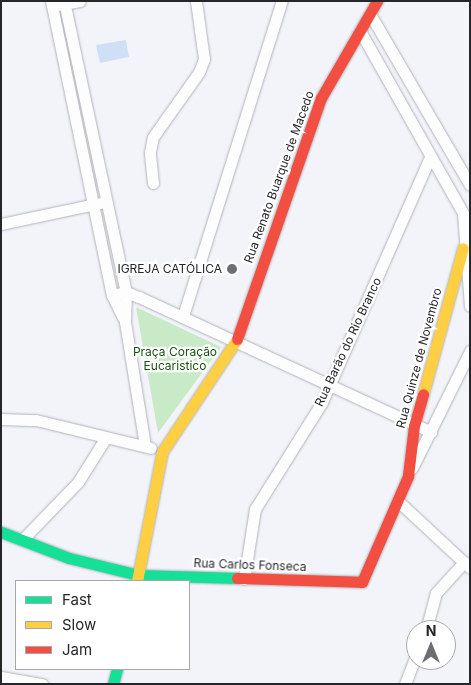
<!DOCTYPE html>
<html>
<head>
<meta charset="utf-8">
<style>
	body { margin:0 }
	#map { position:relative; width:471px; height:685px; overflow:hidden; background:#f2f4fa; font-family:Inter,sans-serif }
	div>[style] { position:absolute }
	.green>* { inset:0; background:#c8eac6 }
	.water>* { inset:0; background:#cfe0f6 }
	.roads { filter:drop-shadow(0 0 1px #b2b4b8) drop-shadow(0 0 1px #b2b4b8) }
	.street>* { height:11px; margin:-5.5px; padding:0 5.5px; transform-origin:5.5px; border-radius:5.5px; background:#fdfdfe }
	.fast>* { height:11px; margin:-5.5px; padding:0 5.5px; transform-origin:5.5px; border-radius:5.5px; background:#16e098 }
	.slow>* { height:11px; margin:-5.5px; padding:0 5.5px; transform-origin:5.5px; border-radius:5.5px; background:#ffcf43 }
	.jam>* { height:11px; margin:-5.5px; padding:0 5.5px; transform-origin:5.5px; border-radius:5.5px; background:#f24e42 }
	.dots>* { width:14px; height:14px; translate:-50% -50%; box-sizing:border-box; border:2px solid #fff; border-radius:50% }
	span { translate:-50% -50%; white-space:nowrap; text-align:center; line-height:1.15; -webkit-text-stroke:4.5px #fff; paint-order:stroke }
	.street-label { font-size:12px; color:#24262a }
	.poi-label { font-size:12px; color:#24262a }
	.right { translate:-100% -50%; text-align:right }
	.park-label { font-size:12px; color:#16530e }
	.frame { position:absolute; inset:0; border:2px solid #24262a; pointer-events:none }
	.legend { position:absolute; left:15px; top:580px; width:175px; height:90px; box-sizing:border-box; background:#fff; border:1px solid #a7a8aa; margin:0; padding:6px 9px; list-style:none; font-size:15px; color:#24262a }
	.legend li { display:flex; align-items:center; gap:10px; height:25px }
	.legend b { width:25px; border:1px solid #a7a8aa }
	.north { position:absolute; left:406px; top:620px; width:50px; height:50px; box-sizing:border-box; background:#fff; border:1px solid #a7a8aa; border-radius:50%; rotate:0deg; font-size:14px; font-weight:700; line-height:20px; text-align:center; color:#24262a }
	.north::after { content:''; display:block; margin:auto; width:18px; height:22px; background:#6c6e73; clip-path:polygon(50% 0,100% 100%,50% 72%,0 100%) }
</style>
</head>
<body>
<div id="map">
	<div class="green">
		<div style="clip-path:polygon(136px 307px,221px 347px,158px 433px)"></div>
	</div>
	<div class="water">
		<div style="clip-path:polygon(126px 40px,129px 57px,100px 63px,96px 45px)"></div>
	</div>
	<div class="roads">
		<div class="street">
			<div style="left:51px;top:1px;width:300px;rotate:78.3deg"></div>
			<div style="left:112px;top:295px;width:25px;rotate:64deg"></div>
			<div style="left:64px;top:1px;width:298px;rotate:78deg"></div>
			<div style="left:126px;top:292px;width:30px;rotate:92deg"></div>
			<div style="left:125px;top:322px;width:126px;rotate:80.8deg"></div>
			<div style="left:58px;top:5px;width:22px;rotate:-10deg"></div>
			<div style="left:370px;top:14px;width:198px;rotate:59.7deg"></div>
			<div style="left:360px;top:31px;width:209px;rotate:60.5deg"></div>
			<div style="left:463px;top:213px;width:93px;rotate:85.7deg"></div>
			<div style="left:153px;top:183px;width:31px;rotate:-96deg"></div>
			<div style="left:150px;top:152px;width:15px;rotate:-79deg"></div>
			<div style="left:153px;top:137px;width:80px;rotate:-54.7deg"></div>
			<div style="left:199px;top:72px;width:14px;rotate:-69deg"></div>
			<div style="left:204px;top:59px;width:59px;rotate:-97.9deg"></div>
			<div style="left:1px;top:224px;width:101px;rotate:-12deg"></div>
			<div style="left:112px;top:295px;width:14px;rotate:-12deg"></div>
			<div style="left:126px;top:292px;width:14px;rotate:21deg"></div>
			<div style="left:139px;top:297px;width:322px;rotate:24.8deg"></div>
			<div style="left:183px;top:316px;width:330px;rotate:-72.6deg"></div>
			<div style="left:1px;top:419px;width:35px;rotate:2deg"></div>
			<div style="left:36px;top:420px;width:118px;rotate:13.7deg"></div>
			<div style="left:412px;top:468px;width:131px;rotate:-63.6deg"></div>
			<div style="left:398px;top:501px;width:98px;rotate:42.9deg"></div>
			<div style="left:22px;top:540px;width:81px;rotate:-46deg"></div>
			<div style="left:78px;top:482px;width:51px;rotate:-57.9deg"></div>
			<div style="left:244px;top:579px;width:71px;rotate:-81.1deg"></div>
			<div style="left:255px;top:509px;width:126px;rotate:-57.9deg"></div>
			<div style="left:322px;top:402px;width:268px;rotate:-66.2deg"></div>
			<div style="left:426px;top:630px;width:38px;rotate:-75deg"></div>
			<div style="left:436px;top:593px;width:42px;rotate:-47.9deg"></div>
			<div style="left:1px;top:677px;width:42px;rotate:9.7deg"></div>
			<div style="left:405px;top:684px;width:31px;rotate:-69deg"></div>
		</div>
		<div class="fast">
			<div style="left:1px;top:532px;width:73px;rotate:20.9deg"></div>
			<div style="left:69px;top:558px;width:71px;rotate:13.8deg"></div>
			<div style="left:138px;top:575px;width:99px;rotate:1.7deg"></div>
			<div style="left:113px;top:684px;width:16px;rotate:-75deg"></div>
		</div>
		<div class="slow">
			<div style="left:423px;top:394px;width:151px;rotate:-74.7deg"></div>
			<div style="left:137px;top:581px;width:131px;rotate:-79deg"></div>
			<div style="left:162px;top:452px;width:136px;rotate:-56.4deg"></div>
		</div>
		<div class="jam">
			<div style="left:237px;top:339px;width:255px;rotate:-70.8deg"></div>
			<div style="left:321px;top:98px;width:112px;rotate:-60deg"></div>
			<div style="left:237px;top:578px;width:125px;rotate:1.8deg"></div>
			<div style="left:362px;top:582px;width:116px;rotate:-66.5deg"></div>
			<div style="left:408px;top:476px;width:50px;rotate:-83.2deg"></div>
			<div style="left:414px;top:426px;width:33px;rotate:-74deg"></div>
		</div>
	</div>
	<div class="dots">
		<div style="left:232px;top:269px;background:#6c6e73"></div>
	</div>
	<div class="street-label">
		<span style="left:279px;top:177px;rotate:-70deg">Rua Renato Buarque de Macedo</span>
		<span style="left:348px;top:342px;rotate:-65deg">Rua Barão do Rio Branco</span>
		<span style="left:419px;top:358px;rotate:-75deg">Rua Quinze de Novembro</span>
		<span style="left:250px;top:565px;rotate:2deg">Rua Carlos Fonseca</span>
	</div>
	<div class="poi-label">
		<span class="right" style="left:222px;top:269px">IGREJA CATÓLICA</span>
	</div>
	<div class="park-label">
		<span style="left:175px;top:359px">Praça Coração<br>Eucaristico</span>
	</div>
	<div class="frame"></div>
	<ul class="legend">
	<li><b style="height:6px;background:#16e098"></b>Fast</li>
	<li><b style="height:6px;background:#ffcf43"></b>Slow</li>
	<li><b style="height:6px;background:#f24e42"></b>Jam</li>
	</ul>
	<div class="north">N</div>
</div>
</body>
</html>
